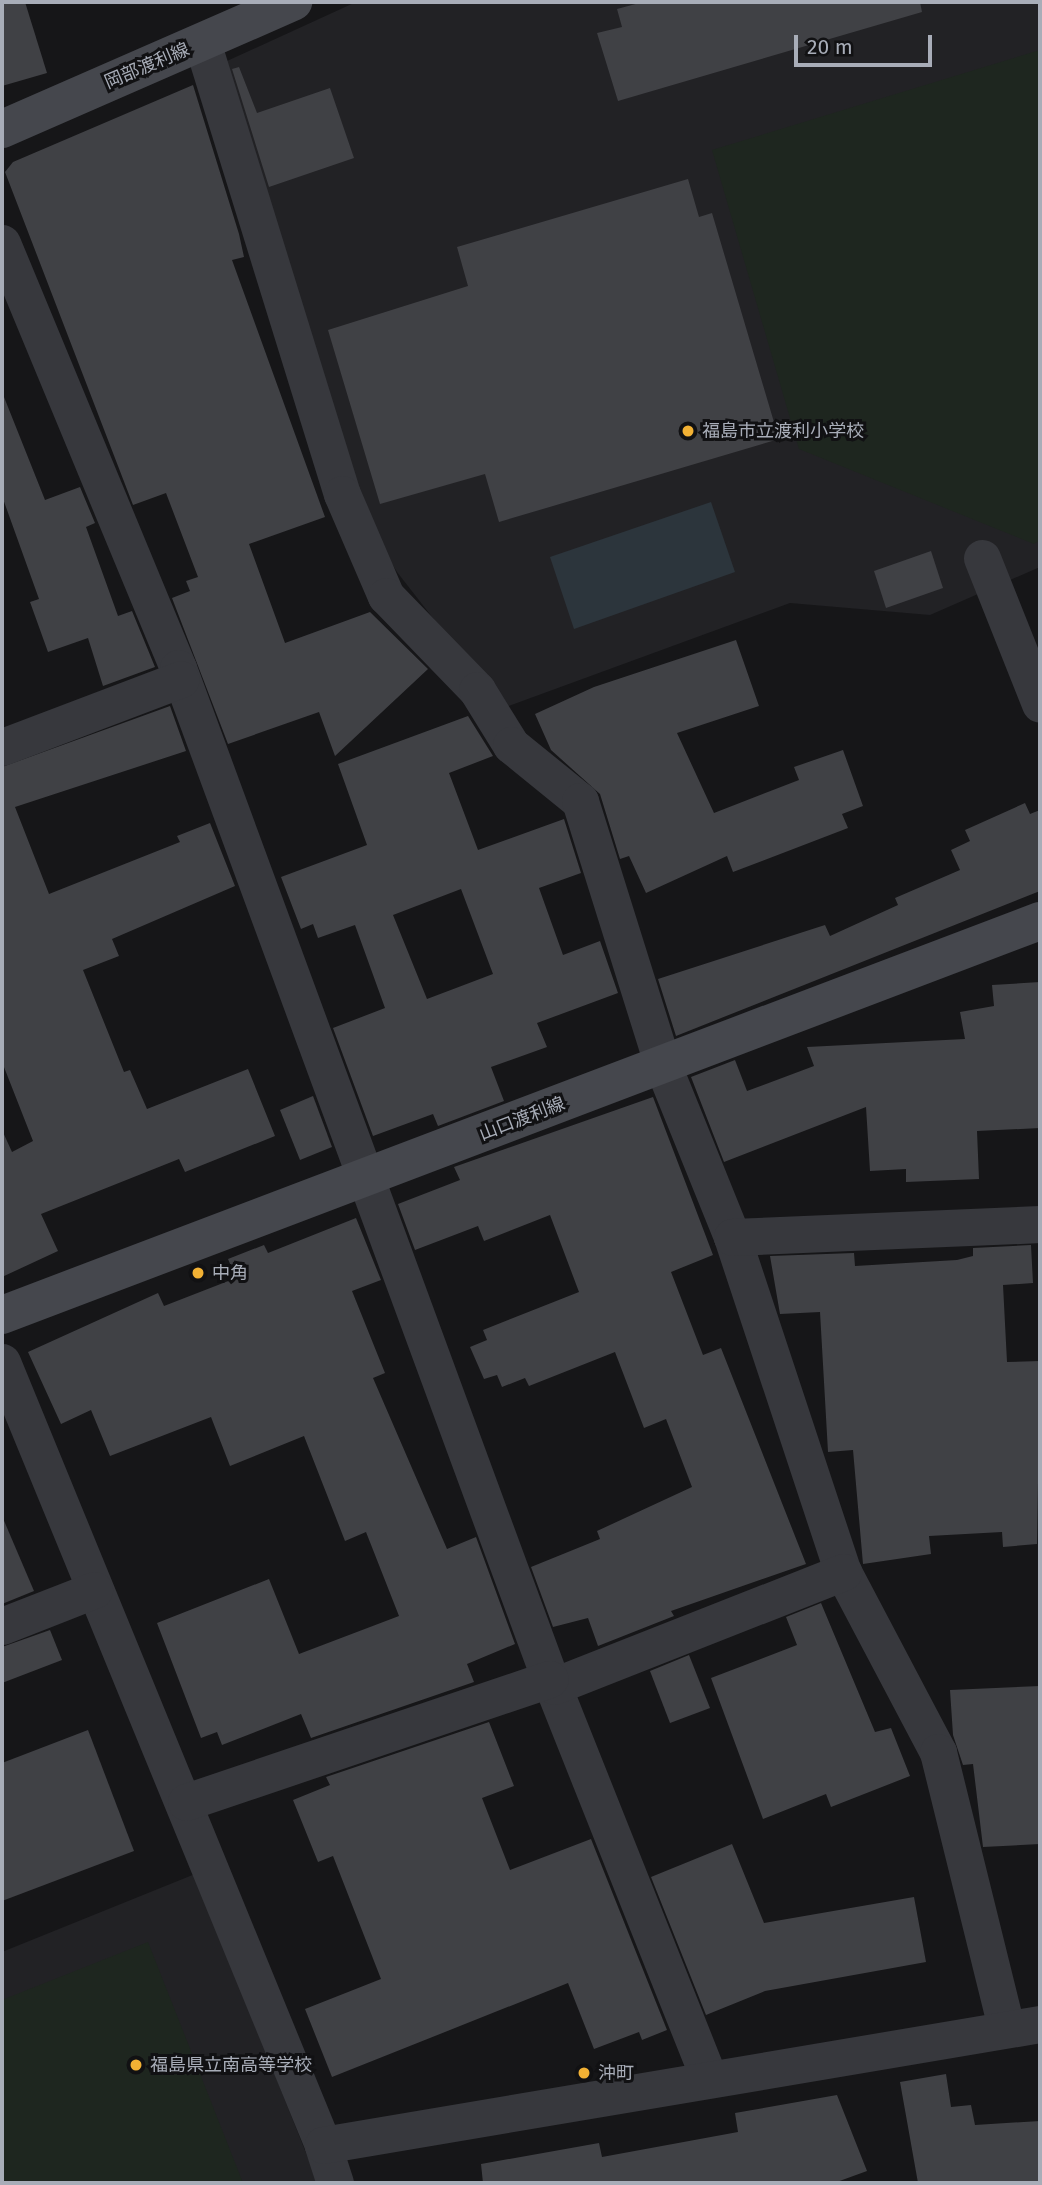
<!DOCTYPE html>
<html>
<head>
<meta charset="utf-8">
<style>
	body { margin:0 }
	#map { position:relative; width:1042px; height:2185px; overflow:hidden; background:#161618; font-family:"Fira Sans","Noto Sans JP",sans-serif }
	div>[style] { position:absolute }
	.built>* { inset:0; background:#222225 }
	.green>* { inset:0; background:#1e261f }
	.water>* { inset:0; background:#2c353c }
	.building>* { inset:0; background:#404145 }
	.minor>* { height:37px; margin:-18.5px; padding:0 18.5px; transform-origin:18.5px; border-radius:18.5px; background:#37383d }
	.secondary>* { height:38px; margin:-19px; padding:0 19px; transform-origin:19px; border-radius:19px; background:#45474d }
	.dots>* { width:19px; height:19px; translate:-50% -50%; box-sizing:border-box; border:4px solid #111113; border-radius:50% }
	span { translate:-50% -50%; white-space:nowrap; text-align:center; line-height:1.15; -webkit-text-stroke:6px #111113; paint-order:stroke }
	.street-label { font-size:18px; color:#a8adb8 }
	.poi-label { font-size:18px; color:#a8adb8 }
	.left { translate:0 -50%; text-align:left }
	.frame { position:absolute; inset:0; border:4px solid #a8adb8; pointer-events:none }
	.scale { position:absolute; left:794px; top:35px; width:138px; height:32px; box-sizing:border-box; border:4px solid #a8adb8; border-top:0; padding-left:9px; font-size:21px; line-height:24px; white-space:nowrap; color:#a8adb8; -webkit-text-stroke:5px #111113; paint-order:stroke }
</style>
</head>
<body>
<div id="map">
	<div class="built">
		<div style="clip-path:polygon(356px 2px,1040px 2px,1040px 567px,930px 615px,790px 603px,503px 708px,397px 572px,364px 518px,216px 66px)"></div>
		<div style="clip-path:polygon(195px 1874px,318px 2183px,2px 2183px,2px 1952px)"></div>
	</div>
	<div class="green">
		<div style="clip-path:polygon(1040px 50px,1040px 540px,1034px 544px,799px 449px,712px 150px)"></div>
		<div style="clip-path:polygon(148px 1942px,243px 2183px,2px 2183px,2px 2000px)"></div>
	</div>
	<div class="water">
		<div style="clip-path:polygon(711px 502px,735px 572px,574px 629px,550px 557px)"></div>
	</div>
	<div class="building">
		<div style="clip-path:polygon(2px 2px,25px 2px,47px 73px,2px 86px)"></div>
		<div style="clip-path:polygon(643px 2px,920px 2px,922px 12px,618px 101px,597px 33px,622px 27px,617px 9px)"></div>
		<div style="clip-path:polygon(239px 67px,257px 113px,330px 88px,354px 158px,269px 187px,232px 69px)"></div>
		<div style="clip-path:polygon(193px 85px,239px 234px,244px 257px,232px 260px,325px 517px,249px 544px,285px 643px,370px 612px,428px 669px,335px 756px,319px 712px,228px 744px,172px 598px,190px 591px,186px 581px,198px 577px,166px 493px,133px 505px,5px 172px,13px 162px)"></div>
		<div style="clip-path:polygon(688px 179px,699px 217px,712px 213px,779px 439px,499px 522px,485px 474px,380px 504px,328px 330px,468px 286px,457px 247px)"></div>
		<div style="clip-path:polygon(4px 397px,45px 500px,80px 487px,95px 523px,86px 527px,118px 616px,132px 611px,155px 667px,103px 686px,88px 638px,48px 652px,30px 602px,39px 599px,2px 496px)"></div>
		<div style="clip-path:polygon(931px 551px,943px 588px,886px 608px,874px 571px)"></div>
		<div style="clip-path:polygon(736px 640px,759px 706px,677px 733px,714px 813px,799px 780px,794px 767px,843px 750px,863px 806px,842px 814px,848px 828px,733px 872px,727px 856px,646px 893px,629px 856px,620px 859px,600px 794px,551px 750px,535px 714px,594px 687px)"></div>
		<div style="clip-path:polygon(170px 706px,186px 751px,15px 807px,49px 894px,180px 842px,177px 836px,210px 823px,235px 886px,112px 939px,119px 956px,83px 970px,124px 1072px,130px 1070px,147px 1109px,248px 1069px,275px 1136px,185px 1172px,179px 1159px,41px 1214px,58px 1251px,2px 1277px,2px 1130px,12px 1152px,33px 1141px,2px 1062px,2px 767px)"></div>
		<div style="clip-path:polygon(evenodd,468px 716px,493px 756px,449px 773px,478px 850px,564px 819px,581px 873px,539px 888px,563px 955px,600px 941px,618px 993px,537px 1023px,547px 1047px,491px 1067px,504px 1101px,438px 1126px,433px 1114px,373px 1136px,333px 1028px,385px 1008px,355px 925px,318px 938px,313px 924px,301px 929px,281px 877px,367px 845px,338px 764px,468px 716px,461px 889px,493px 974px,427px 999px,393px 915px,461px 889px)"></div>
		<div style="clip-path:polygon(1025px 803px,1030px 814px,1040px 810px,1040px 891px,676px 1036px,658px 979px,825px 925px,830px 936px,898px 905px,895px 898px,960px 870px,951px 850px,970px 841px,965px 830px)"></div>
		<div style="clip-path:polygon(1040px 982px,1040px 1128px,977px 1131px,979px 1179px,906px 1182px,906px 1169px,870px 1171px,866px 1107px,724px 1162px,691px 1077px,735px 1060px,747px 1091px,814px 1066px,807px 1047px,965px 1039px,960px 1012px,994px 1006px,992px 985px)"></div>
		<div style="clip-path:polygon(313px 1096px,332px 1147px,300px 1160px,280px 1110px)"></div>
		<div style="clip-path:polygon(653px 1097px,713px 1255px,671px 1272px,703px 1355px,721px 1348px,806px 1564px,671px 1611px,674px 1616px,598px 1646px,588px 1618px,553px 1627px,531px 1567px,600px 1539px,597px 1531px,692px 1487px,666px 1419px,644px 1428px,615px 1352px,529px 1386px,525px 1378px,502px 1387px,497px 1375px,484px 1379px,470px 1347px,487px 1340px,483px 1330px,579px 1292px,550px 1215px,484px 1241px,478px 1226px,415px 1250px,398px 1204px,460px 1180px,454px 1167px)"></div>
		<div style="clip-path:polygon(356px 1218px,381px 1280px,352px 1291px,385px 1373px,373px 1378px,447px 1549px,476px 1537px,515px 1644px,467px 1664px,474px 1682px,311px 1738px,301px 1714px,222px 1745px,217px 1732px,201px 1738px,157px 1623px,269px 1579px,299px 1654px,399px 1616px,366px 1532px,345px 1541px,304px 1436px,230px 1466px,211px 1417px,110px 1456px,91px 1410px,61px 1424px,28px 1352px,158px 1293px,164px 1306px,236px 1278px,228px 1259px,264px 1245px,268px 1253px)"></div>
		<div style="clip-path:polygon(1031px 1245px,1033px 1283px,1003px 1285px,1007px 1362px,1040px 1361px,1037px 1544px,1003px 1547px,1002px 1532px,929px 1536px,931px 1554px,863px 1564px,853px 1450px,828px 1452px,820px 1312px,780px 1314px,770px 1256px,854px 1253px,855px 1266px,957px 1260px,973px 1256px,973px 1248px)"></div>
		<div style="clip-path:polygon(2px 1516px,34px 1591px,2px 1604px)"></div>
		<div style="clip-path:polygon(821px 1603px,875px 1732px,891px 1728px,910px 1776px,831px 1807px,826px 1794px,763px 1819px,711px 1678px,797px 1645px,786px 1617px)"></div>
		<div style="clip-path:polygon(50px 1630px,62px 1660px,2px 1683px,2px 1647px)"></div>
		<div style="clip-path:polygon(689px 1655px,710px 1708px,670px 1723px,650px 1671px)"></div>
		<div style="clip-path:polygon(1040px 1686px,1040px 1844px,983px 1847px,973px 1764px,963px 1765px,953px 1735px,950px 1690px)"></div>
		<div style="clip-path:polygon(489px 1722px,514px 1786px,482px 1798px,510px 1870px,591px 1839px,667px 2030px,642px 2040px,639px 2032px,594px 2049px,568px 1983px,332px 2077px,305px 2009px,381px 1979px,333px 1856px,318px 1862px,293px 1800px,330px 1785px,326px 1777px)"></div>
		<div style="clip-path:polygon(88px 1730px,134px 1851px,2px 1901px,2px 1763px)"></div>
		<div style="clip-path:polygon(732px 1844px,764px 1923px,914px 1897px,926px 1962px,765px 1991px,706px 2015px,651px 1877px)"></div>
		<div style="clip-path:polygon(946px 2074px,951px 2107px,971px 2105px,975px 2125px,1040px 2121px,1040px 2183px,918px 2183px,900px 2082px)"></div>
		<div style="clip-path:polygon(837px 2095px,867px 2171px,834px 2183px,483px 2183px,481px 2164px,599px 2143px,602px 2157px,738px 2132px,735px 2113px)"></div>
	</div>
	<div class="minor">
		<div style="left:202px;top:42px;width:473px;rotate:72.8deg"></div>
		<div style="left:342px;top:494px;width:111px;rotate:66.7deg"></div>
		<div style="left:386px;top:596px;width:131px;rotate:45.9deg"></div>
		<div style="left:477px;top:690px;width:65px;rotate:58.3deg"></div>
		<div style="left:511px;top:745px;width:89px;rotate:39.1deg"></div>
		<div style="left:580px;top:801px;width:278px;rotate:72.6deg"></div>
		<div style="left:663px;top:1066px;width:184px;rotate:68deg"></div>
		<div style="left:732px;top:1237px;width:353px;rotate:71.7deg"></div>
		<div style="left:843px;top:1572px;width:204px;rotate:62.2deg"></div>
		<div style="left:938px;top:1752px;width:283px;rotate:76.1deg"></div>
		<div style="left:2px;top:243px;width:460px;rotate:67.5deg"></div>
		<div style="left:178px;top:668px;width:1077px;rotate:69.8deg"></div>
		<div style="left:550px;top:1679px;width:430px;rotate:68.3deg"></div>
		<div style="left:982px;top:558px;width:157px;rotate:68.3deg"></div>
		<div style="left:2px;top:747px;width:191px;rotate:-20.8deg"></div>
		<div style="left:732px;top:1237px;width:308px;rotate:-2.4deg"></div>
		<div style="left:2px;top:1362px;width:846px;rotate:67.71deg"></div>
		<div style="left:2px;top:1626px;width:99px;rotate:-21.4deg"></div>
		<div style="left:554px;top:1686px;width:311px;rotate:-21.5deg"></div>
		<div style="left:186px;top:1802px;width:384px;rotate:-18.7deg"></div>
		<div style="left:335px;top:2183px;width:40px;rotate:-108deg"></div>
		<div style="left:323px;top:2145px;width:727px;rotate:-9.58deg"></div>
	</div>
	<div class="secondary">
		<div style="left:2px;top:129px;width:318px;rotate:-23.6deg"></div>
		<div style="left:2px;top:1315px;width:1110px;rotate:-20.79deg"></div>
	</div>
	<div class="dots">
		<div style="left:688px;top:431px;background:#f2b134"></div>
		<div style="left:198px;top:1273px;background:#f2b134"></div>
		<div style="left:136px;top:2065px;background:#f2b134"></div>
		<div style="left:584px;top:2073px;background:#f2b134"></div>
	</div>
	<div class="street-label">
		<span style="left:147px;top:66px;rotate:-23deg">岡部渡利線</span>
		<span style="left:522px;top:1119px;rotate:-21deg">山口渡利線</span>
	</div>
	<div class="poi-label">
		<span class="left" style="left:702px;top:431px">福島市立渡利小学校</span>
		<span class="left" style="left:212px;top:1273px">中角</span>
		<span class="left" style="left:150px;top:2065px">福島県立南高等学校</span>
		<span class="left" style="left:598px;top:2073px">沖町</span>
	</div>
	<div class="frame"></div>
	<div class="scale">20 m</div>
</div>
</body>
</html>
